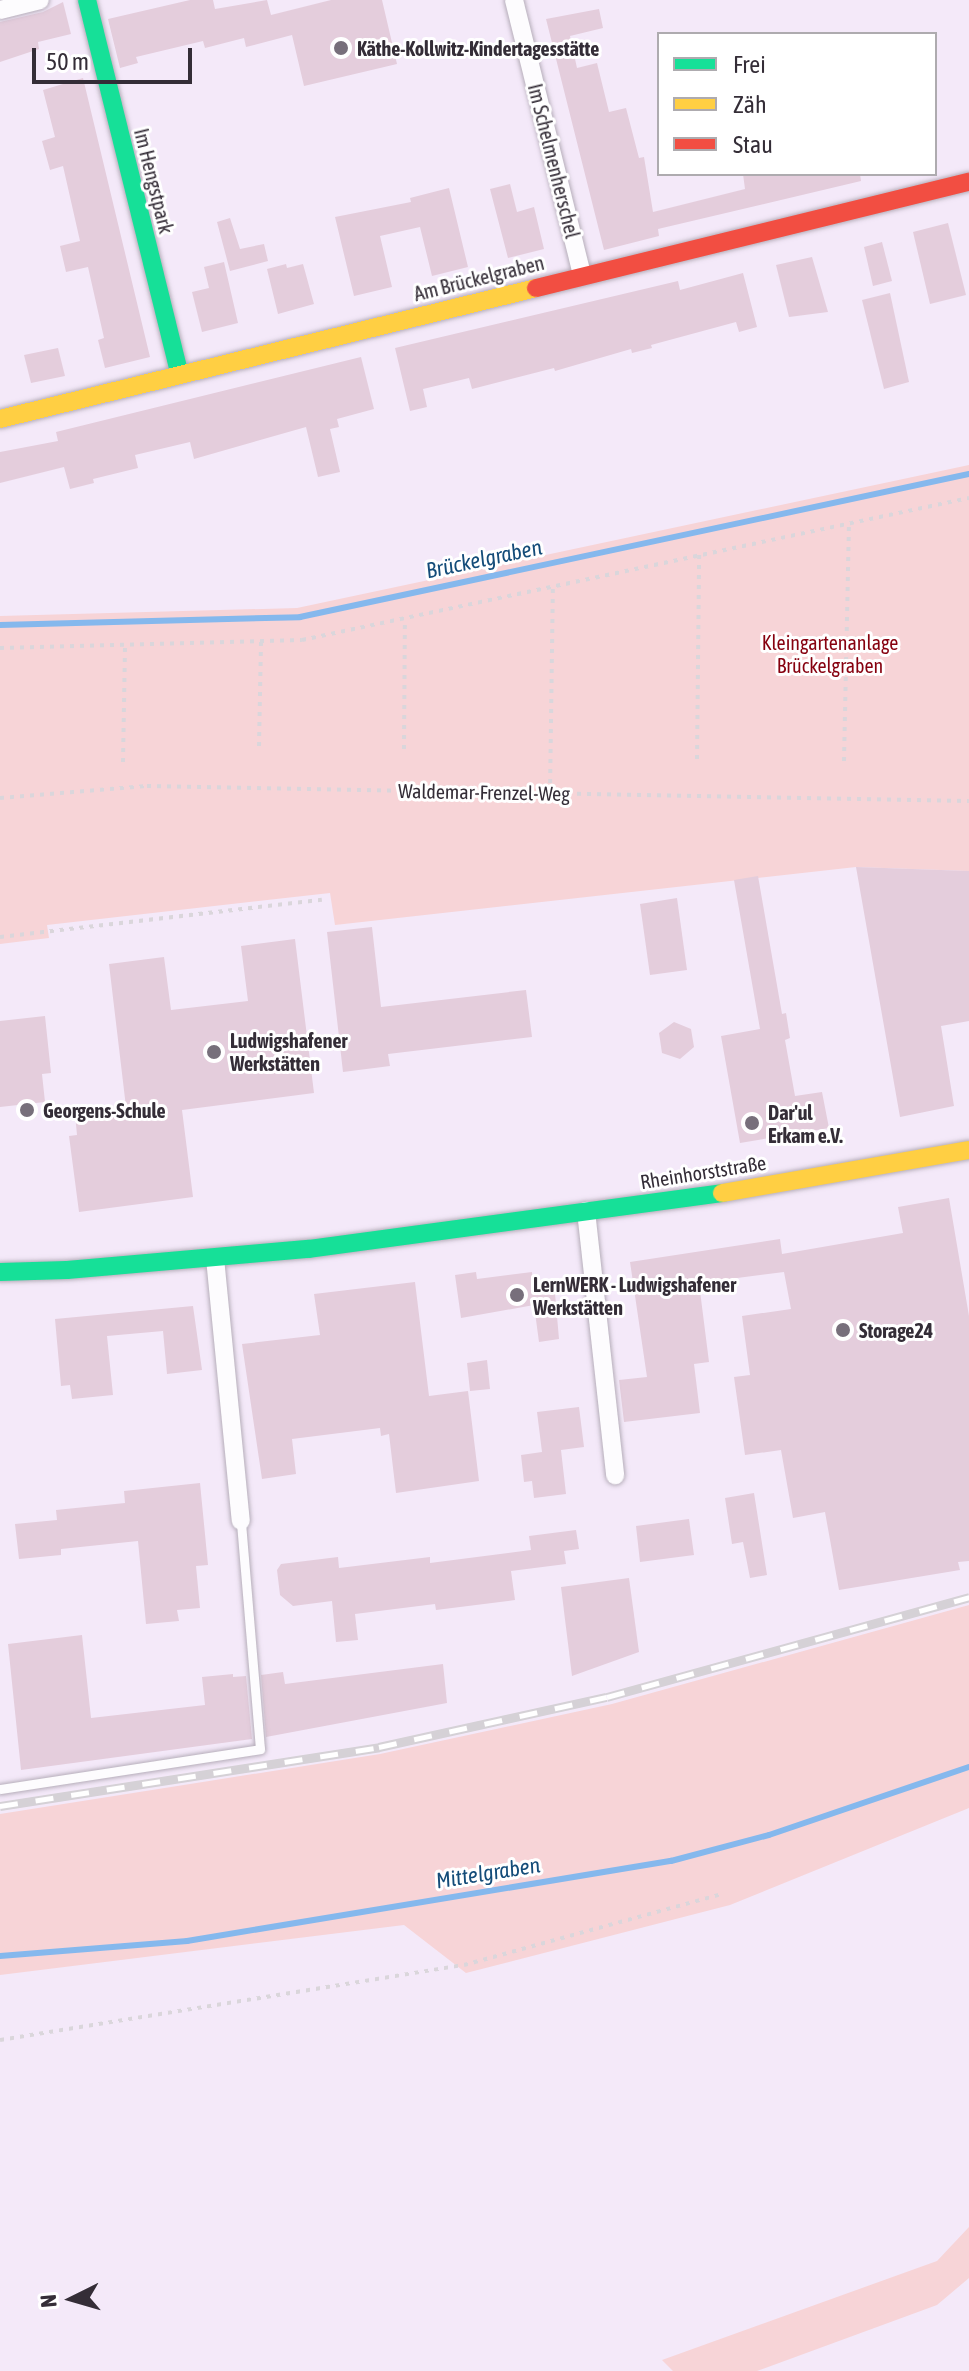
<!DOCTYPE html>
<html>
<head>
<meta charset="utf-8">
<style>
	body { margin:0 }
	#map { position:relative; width:969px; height:2371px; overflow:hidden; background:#f4e9f9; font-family:"Asap Condensed",sans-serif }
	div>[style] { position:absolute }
	.green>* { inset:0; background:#f7d4d7 }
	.stream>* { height:6px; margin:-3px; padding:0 3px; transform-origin:3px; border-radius:3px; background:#85b8ed }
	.building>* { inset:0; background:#e4cddc }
	.path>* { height:4px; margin-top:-2px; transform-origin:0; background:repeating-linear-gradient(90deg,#dad6db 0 4px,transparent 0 10px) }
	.roads { filter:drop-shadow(0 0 2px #b6aeba) drop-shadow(0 0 2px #b6aeba) }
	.lane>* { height:9px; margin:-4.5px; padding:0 4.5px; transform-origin:4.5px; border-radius:4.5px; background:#fdfcfe }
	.street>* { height:18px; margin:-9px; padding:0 9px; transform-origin:9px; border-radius:9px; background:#fdfcfe }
	.fast>* { height:18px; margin:-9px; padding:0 9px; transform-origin:9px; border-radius:9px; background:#16e098 }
	.slow>* { height:18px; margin:-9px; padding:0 9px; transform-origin:9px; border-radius:9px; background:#ffcf43 }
	.jam>* { height:18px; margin:-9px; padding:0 9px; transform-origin:9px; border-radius:9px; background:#f24e42 }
	.rail>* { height:9px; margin-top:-4.5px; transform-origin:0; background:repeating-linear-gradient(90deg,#fff 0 18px,#d5d1d6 0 36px); box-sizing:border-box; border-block:2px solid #d5d1d6 }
	.dots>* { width:22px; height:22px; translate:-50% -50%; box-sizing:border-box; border:4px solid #fff; border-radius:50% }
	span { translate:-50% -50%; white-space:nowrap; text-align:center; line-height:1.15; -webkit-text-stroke:6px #fff; paint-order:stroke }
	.poi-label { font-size:20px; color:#342d37; font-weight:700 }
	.left { translate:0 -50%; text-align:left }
	.street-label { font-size:20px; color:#342d37 }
	.park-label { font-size:20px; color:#86010f }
	.water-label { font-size:22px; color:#144c79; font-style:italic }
	.legend { position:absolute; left:657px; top:32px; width:280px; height:144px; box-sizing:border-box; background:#fff; border:2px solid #aeabaf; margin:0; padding:10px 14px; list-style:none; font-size:24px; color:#342d37 }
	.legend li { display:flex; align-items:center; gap:16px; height:40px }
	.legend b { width:40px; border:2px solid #aeabaf }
	.north { position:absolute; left:32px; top:2259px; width:80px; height:80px; -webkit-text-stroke:6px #fff; paint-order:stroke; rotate:265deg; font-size:22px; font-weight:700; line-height:32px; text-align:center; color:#342d37 }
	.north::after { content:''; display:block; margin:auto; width:28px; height:36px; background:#342d37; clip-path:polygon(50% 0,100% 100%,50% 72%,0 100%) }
	.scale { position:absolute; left:32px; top:48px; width:160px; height:36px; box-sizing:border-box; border:4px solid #342d37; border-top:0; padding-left:10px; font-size:24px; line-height:28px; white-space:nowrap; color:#342d37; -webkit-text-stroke:6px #fff; paint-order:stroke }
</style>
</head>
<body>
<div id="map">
	<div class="green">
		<div style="clip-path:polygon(969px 465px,969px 871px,856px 867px,335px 925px,330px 893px,47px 925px,49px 938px,0 944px,0 616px,297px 608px)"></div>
		<div style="clip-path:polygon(969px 1605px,969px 1808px,730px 1905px,466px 1973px,404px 1925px,0 1975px,0 1814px,380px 1754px,612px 1704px)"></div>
		<div style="clip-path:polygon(969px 2227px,969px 2278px,937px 2305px,757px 2371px,673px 2371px,662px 2360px,937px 2261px)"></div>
	</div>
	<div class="stream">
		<div style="left:0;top:625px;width:300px;rotate:-1.5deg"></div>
		<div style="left:300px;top:617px;width:684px;rotate:-12.07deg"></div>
		<div style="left:0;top:1956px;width:188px;rotate:-4.6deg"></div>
		<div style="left:187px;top:1941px;width:491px;rotate:-9.4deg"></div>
		<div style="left:671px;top:1861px;width:101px;rotate:-14.9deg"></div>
		<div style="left:769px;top:1835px;width:211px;rotate:-18.8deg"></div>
	</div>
	<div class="building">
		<div style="clip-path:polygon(190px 0,213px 0,215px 9px,267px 0,271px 15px,331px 0,382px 0,397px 64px,304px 86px,292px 35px,246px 47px,244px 38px,205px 48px,203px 41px,136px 57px,138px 63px,120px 68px,108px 19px)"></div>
		<div style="clip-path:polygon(63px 2px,71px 34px,38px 42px,39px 49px,0 62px,0 22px,43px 12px)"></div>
		<div style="clip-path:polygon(599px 9px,603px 28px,570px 36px,577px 68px,597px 63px,609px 112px,626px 108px,639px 158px,644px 157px,653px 212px,745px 189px,743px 174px,860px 174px,861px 181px,658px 229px,659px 236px,604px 250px,546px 19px)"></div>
		<div style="clip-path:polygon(83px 78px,150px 357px,105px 368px,98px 340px,104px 338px,88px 267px,66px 272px,60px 246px,80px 241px,63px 166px,50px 170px,42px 141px,55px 137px,43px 90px)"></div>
		<div style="clip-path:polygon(510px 184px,517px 212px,534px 207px,544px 249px,508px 258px,490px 189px)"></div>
		<div style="clip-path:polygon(449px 188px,468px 267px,432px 276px,420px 227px,380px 236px,392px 287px,354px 296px,335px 217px,411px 202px,410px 198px)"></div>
		<div style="clip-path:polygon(230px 218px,240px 249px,264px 244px,268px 261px,230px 271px,217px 222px)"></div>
		<div style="clip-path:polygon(948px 223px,966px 295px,930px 304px,913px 232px)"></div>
		<div style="clip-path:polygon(882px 242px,892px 281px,873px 286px,864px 247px)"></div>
		<div style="clip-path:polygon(812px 257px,828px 312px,789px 317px,776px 265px)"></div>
		<div style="clip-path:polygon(224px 262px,238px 323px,202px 332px,192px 292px,209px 288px,204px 267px)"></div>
		<div style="clip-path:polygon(286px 264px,287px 268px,303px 264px,314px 304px,278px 314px,267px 269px)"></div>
		<div style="clip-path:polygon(743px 273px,757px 327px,739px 332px,736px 322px,651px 345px,652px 348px,632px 353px,631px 349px,555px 371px,554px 368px,472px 389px,469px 378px,423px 389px,427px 407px,410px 411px,395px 348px,678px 281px,680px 290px)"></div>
		<div style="clip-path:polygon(890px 293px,909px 382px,884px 389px,862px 300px)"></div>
		<div style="clip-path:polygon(58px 348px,65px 376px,31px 383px,24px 355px)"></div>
		<div style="clip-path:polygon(361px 357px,374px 409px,337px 419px,339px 427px,330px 429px,340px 472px,318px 477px,306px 427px,194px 459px,190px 442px,135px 455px,138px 468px,93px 479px,94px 483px,70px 489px,64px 467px,0 483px,0 452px,58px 441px,56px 432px)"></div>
		<div style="clip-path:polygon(856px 867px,969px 871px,969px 1021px,941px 1026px,954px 1106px,900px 1117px)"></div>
		<div style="clip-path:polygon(758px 876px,782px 1014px,786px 1013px,790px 1038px,785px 1040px,795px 1096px,822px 1092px,829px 1128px,740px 1143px,721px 1036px,760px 1029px,734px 880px)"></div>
		<div style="clip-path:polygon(677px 898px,687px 970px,650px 975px,640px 904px)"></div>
		<div style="clip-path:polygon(372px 927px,381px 1007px,526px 990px,532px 1037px,388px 1054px,390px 1066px,343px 1072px,327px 932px)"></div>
		<div style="clip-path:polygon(295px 939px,314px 1093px,182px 1110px,193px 1197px,79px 1212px,69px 1136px,77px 1135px,75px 1114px,126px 1107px,109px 964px,164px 957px,171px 1010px,248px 1001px,241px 946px)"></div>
		<div style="clip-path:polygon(45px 1016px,51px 1073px,42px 1074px,45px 1102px,0 1107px,0 1021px)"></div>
		<div style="clip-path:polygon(674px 1022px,691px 1029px,694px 1047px,680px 1059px,662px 1053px,659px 1033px)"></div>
		<div style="clip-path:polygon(949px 1198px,969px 1316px,969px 1561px,958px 1562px,960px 1570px,839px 1590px,825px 1512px,793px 1518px,781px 1450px,745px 1455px,734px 1377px,750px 1375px,742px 1316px,791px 1309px,784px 1272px,699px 1283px,709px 1362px,694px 1364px,700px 1413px,624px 1422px,619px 1380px,647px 1377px,630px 1262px,780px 1239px,782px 1254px,903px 1233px,898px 1207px)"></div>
		<div style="clip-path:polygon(476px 1272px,477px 1279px,532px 1272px,533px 1285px,554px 1282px,559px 1339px,539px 1342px,534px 1305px,461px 1318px,455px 1275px)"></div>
		<div style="clip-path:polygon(415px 1282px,429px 1396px,468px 1391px,479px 1481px,396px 1493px,389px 1434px,381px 1436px,380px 1428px,292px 1439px,296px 1474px,262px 1479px,242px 1344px,320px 1335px,314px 1294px)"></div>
		<div style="clip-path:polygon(193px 1306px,202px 1370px,167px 1374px,163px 1331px,107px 1336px,113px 1395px,72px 1399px,70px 1385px,61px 1386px,55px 1319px)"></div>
		<div style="clip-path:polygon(487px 1360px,490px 1389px,470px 1391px,467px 1363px)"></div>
		<div style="clip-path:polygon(579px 1407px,584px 1447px,561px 1450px,566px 1494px,534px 1498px,532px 1481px,524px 1482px,521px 1455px,542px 1452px,537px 1412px)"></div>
		<div style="clip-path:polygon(200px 1483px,208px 1565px,196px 1566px,200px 1608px,177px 1610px,179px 1621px,146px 1624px,138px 1541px,61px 1549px,61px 1555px,19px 1559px,15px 1524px,57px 1520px,56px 1510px,125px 1503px,124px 1491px)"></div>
		<div style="clip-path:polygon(754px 1493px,767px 1575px,750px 1578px,743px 1542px,732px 1544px,725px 1498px)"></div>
		<div style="clip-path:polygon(689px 1519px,694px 1555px,640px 1562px,636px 1526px)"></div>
		<div style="clip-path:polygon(576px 1530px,579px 1549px,564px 1551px,566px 1564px,511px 1571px,515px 1600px,436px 1610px,435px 1604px,355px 1614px,358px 1640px,336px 1642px,332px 1601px,293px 1606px,280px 1595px,277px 1570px,281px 1564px,338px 1557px,339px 1568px,430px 1557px,430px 1563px,531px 1550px,529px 1536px)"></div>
		<div style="clip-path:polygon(629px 1578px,639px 1652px,572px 1676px,561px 1587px)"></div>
		<div style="clip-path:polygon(82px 1635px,91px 1718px,205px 1705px,202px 1677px,233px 1674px,233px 1677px,246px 1676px,252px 1739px,21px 1770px,8px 1644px)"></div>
		<div style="clip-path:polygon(443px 1664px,447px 1703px,266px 1737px,261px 1675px,283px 1672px,285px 1684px)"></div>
	</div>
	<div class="path">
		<div style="left:0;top:648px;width:302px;rotate:-1.5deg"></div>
		<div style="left:302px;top:640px;width:682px;rotate:-12.02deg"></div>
		<div style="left:259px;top:746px;width:105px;rotate:-88.9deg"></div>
		<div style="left:404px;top:749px;width:130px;rotate:-89.6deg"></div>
		<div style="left:697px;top:759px;width:204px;rotate:-89.4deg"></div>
		<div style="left:844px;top:761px;width:237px;rotate:-88.8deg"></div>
		<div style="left:123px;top:762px;width:117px;rotate:-89deg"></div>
		<div style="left:550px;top:793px;width:207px;rotate:-89.2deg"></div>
		<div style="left:0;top:798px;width:147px;rotate:-4.7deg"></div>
		<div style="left:147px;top:786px;width:822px;rotate:1.05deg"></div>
		<div style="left:0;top:937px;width:324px;rotate:-6.6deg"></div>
		<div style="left:0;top:2040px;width:470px;rotate:-9.2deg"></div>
		<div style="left:464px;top:1965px;width:268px;rotate:-15.4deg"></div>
	</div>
	<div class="roads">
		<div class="lane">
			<div style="left:0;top:1789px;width:263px;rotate:-8.7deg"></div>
			<div style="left:260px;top:1749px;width:229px;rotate:-94.8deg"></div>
		</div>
		<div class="street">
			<div style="left:514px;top:0;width:283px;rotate:76.1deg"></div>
			<div style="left:0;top:10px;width:41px;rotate:-14deg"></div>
			<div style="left:586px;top:1211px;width:266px;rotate:83.7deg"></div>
			<div style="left:215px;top:1258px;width:264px;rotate:84.4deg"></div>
		</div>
		<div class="fast">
			<div style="left:87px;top:0;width:384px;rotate:76.1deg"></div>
			<div style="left:0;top:1272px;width:67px;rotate:-1.7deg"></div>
			<div style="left:67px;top:1270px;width:243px;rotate:-5deg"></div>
			<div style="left:309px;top:1249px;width:417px;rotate:-7.7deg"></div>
		</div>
		<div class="slow">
			<div style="left:0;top:419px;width:552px;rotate:-13.73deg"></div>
			<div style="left:722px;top:1193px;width:251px;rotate:-9.9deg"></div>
		</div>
		<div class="jam">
			<div style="left:536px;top:288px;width:446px;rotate:-13.8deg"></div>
		</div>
	</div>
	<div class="rail">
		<div style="left:0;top:1806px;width:384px;rotate:-8.8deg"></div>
		<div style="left:379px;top:1747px;width:233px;rotate:-12.4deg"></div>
		<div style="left:607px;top:1697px;width:376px;rotate:-15.4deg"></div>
	</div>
	<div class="dots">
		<div style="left:341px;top:48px;background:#776f7b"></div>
		<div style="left:214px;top:1052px;background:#776f7b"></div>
		<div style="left:27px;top:1110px;background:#776f7b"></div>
		<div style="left:752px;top:1123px;background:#776f7b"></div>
		<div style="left:517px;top:1295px;background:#776f7b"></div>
		<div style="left:843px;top:1330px;background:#776f7b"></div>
	</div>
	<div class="poi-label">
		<span class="left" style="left:357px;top:48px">Käthe-Kollwitz-Kindertagesstätte</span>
		<span class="left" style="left:230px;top:1052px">Ludwigshafener<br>Werkstätten</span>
		<span class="left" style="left:43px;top:1110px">Georgens-Schule</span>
		<span class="left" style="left:768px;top:1124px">Dar'ul<br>Erkam e.V.</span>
		<span class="left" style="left:533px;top:1296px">LernWERK - Ludwigshafener<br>Werkstätten</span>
		<span class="left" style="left:859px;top:1330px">Storage24</span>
	</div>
	<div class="street-label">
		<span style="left:554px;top:161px;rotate:76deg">Im Schelmenherschel</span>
		<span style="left:154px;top:181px;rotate:76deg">Im Hengstpark</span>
		<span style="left:479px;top:278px;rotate:-14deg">Am Brückelgraben</span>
		<span style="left:484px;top:792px;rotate:1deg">Waldemar-Frenzel-Weg</span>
		<span style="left:703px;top:1172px;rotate:-9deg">Rheinhorststraße</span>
	</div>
	<div class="park-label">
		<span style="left:830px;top:654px">Kleingartenanlage<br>Brückelgraben</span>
	</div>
	<div class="water-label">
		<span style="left:484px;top:559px;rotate:-12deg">Brückelgraben</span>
		<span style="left:488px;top:1873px;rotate:-9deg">Mittelgraben</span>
	</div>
	<ul class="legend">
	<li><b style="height:10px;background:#16e098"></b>Frei</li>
	<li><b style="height:10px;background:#ffcf43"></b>Zäh</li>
	<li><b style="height:10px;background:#f24e42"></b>Stau</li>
	</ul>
	<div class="north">N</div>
	<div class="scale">50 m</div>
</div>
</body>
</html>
